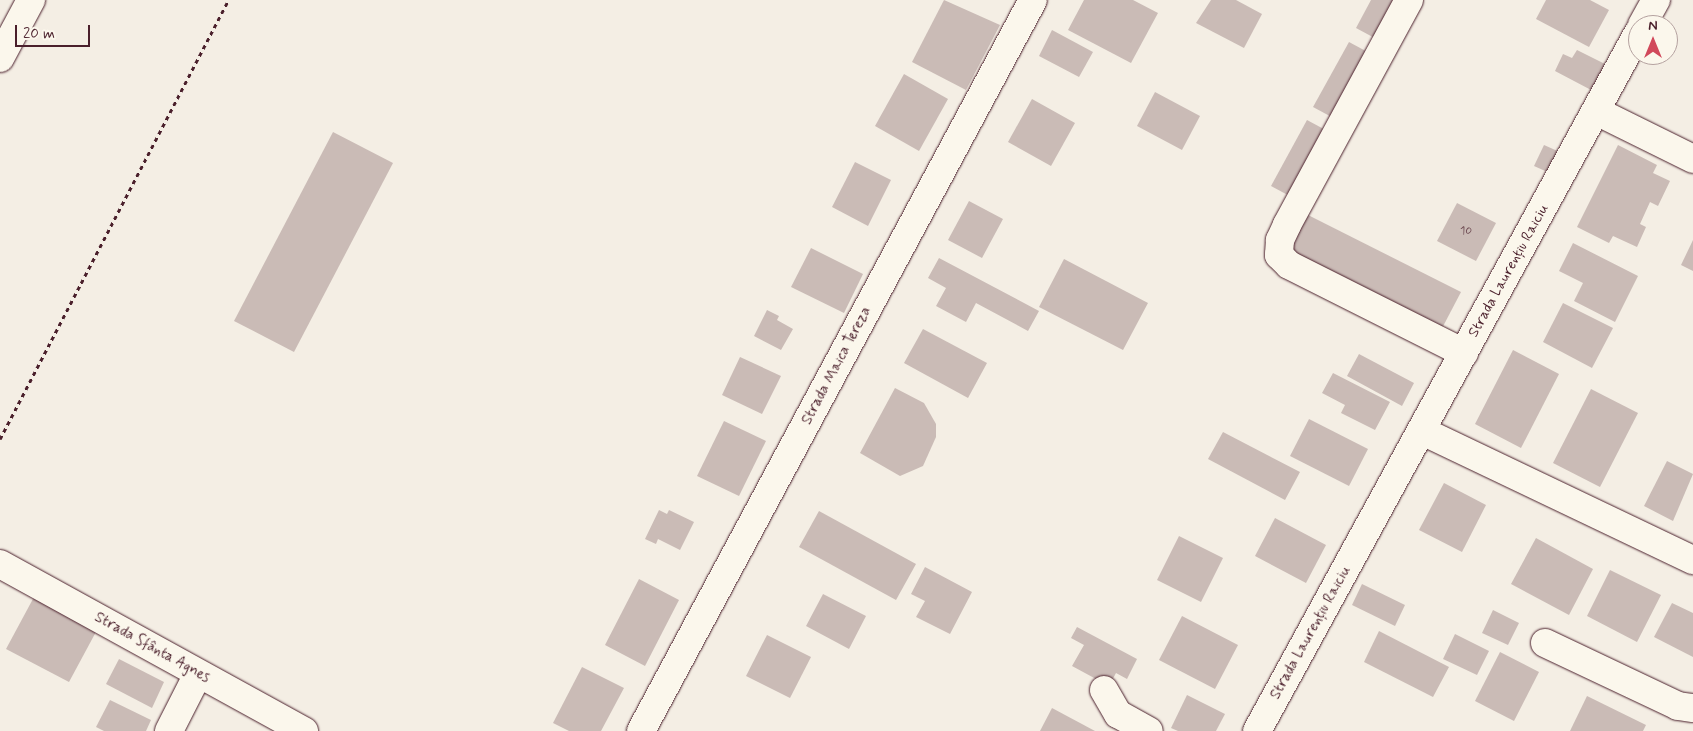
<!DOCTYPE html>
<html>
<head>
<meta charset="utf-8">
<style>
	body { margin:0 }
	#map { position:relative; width:1693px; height:731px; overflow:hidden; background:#f4eee4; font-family:Mynerve,sans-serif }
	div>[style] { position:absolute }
	.building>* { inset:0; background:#cabbb6 }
	.path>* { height:3px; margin-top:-1.5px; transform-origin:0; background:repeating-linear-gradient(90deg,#4a1f2b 0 4px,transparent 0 8px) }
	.roads { filter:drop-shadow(0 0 1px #4a1f2b) drop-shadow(0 0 1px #4a1f2b) }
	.street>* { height:28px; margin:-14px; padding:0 14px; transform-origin:14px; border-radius:14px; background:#fbf7ec }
	.secondary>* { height:28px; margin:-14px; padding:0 14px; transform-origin:14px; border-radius:14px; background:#fbf7ec }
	span { translate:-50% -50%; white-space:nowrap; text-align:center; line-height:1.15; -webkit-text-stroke:4.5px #fbf7ec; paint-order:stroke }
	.number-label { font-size:12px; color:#6a464e }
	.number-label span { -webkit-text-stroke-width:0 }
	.street-label { font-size:15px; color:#4a1f2b }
	.north { position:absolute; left:1628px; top:15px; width:50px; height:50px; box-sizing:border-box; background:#fbf7ec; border:1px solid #b4a19f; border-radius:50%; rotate:0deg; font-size:14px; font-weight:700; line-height:20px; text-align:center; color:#4a1f2b }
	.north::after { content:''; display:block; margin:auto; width:18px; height:22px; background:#d1495b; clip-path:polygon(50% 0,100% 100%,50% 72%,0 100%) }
	.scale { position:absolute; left:15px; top:25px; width:75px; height:22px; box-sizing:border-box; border:2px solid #4a1f2b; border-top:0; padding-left:6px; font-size:15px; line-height:18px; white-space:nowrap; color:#4a1f2b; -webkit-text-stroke:4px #fbf7ec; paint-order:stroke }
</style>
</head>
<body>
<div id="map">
	<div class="building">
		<div style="clip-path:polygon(944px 0,1000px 25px,966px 90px,912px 62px)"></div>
		<div style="clip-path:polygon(1084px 0,1133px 0,1158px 13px,1131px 63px,1068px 30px)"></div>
		<div style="clip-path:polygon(1211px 0,1236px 0,1262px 14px,1244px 48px,1196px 23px)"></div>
		<div style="clip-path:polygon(1371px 0,1405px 0,1382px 42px,1356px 28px)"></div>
		<div style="clip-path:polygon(1546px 0,1590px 0,1609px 10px,1589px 47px,1536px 19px)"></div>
		<div style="clip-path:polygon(1052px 30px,1093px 52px,1079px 77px,1039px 56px)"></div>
		<div style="clip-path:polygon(1349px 42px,1375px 56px,1339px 121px,1313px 107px)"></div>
		<div style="clip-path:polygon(1577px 50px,1607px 65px,1593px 91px,1555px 71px,1563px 54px,1572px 58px)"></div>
		<div style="clip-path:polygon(904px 74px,948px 99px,919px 151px,875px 126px)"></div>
		<div style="clip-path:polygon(1155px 92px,1200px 116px,1182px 150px,1137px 126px)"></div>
		<div style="clip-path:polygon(1032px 99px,1075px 123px,1051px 166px,1008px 142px)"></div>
		<div style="clip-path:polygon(1307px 120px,1333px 134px,1297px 200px,1271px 186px)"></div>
		<div style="clip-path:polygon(333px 132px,393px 163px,294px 352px,234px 321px)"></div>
		<div style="clip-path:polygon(1544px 145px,1562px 153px,1552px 174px,1534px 166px)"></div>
		<div style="clip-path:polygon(1618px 145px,1657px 165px,1653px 173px,1670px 181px,1658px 206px,1650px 202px,1640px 224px,1646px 227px,1637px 247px,1613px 236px,1609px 243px,1577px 227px)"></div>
		<div style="clip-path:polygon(855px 162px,891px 180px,868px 226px,832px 207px)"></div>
		<div style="clip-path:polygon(969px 201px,1003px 219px,982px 258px,948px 240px)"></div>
		<div style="clip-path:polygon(1457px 203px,1496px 223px,1476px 261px,1437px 241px)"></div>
		<div style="clip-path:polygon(1308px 215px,1461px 292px,1439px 334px,1287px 256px)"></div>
		<div style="clip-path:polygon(1693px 240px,1693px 271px,1681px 265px)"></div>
		<div style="clip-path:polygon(1573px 243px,1638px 276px,1615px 322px,1574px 301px,1583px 283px,1559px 271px)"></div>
		<div style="clip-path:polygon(811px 248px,863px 274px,844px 313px,791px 287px)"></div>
		<div style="clip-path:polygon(939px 258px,1039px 311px,1028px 331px,976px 303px,966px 322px,936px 306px,946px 288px,928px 278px)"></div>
		<div style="clip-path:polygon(1064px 259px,1148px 303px,1123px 350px,1039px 307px)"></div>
		<div style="clip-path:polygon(1563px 303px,1613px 328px,1592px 368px,1543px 342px)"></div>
		<div style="clip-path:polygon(767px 310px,779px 316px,777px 320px,793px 329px,781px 350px,754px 336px)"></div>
		<div style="clip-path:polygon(923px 329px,987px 363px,968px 398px,904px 363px)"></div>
		<div style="clip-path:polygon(1513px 350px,1559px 374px,1521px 448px,1475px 424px)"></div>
		<div style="clip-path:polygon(1359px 354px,1414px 383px,1402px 406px,1347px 376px)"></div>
		<div style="clip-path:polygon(740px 357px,781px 376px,762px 414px,722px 395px)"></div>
		<div style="clip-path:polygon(1333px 373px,1390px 402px,1375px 430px,1341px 413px,1345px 405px,1322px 393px)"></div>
		<div style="clip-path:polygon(895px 388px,924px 403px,936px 424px,936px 437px,923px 466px,900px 476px,860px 453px)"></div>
		<div style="clip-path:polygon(1591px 389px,1638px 413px,1600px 487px,1553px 463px)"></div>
		<div style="clip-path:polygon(1309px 419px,1368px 449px,1349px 486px,1290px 456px)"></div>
		<div style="clip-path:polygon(724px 421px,766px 441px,739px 496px,697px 476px)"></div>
		<div style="clip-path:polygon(1223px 432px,1300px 472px,1285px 500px,1208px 459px)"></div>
		<div style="clip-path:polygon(1667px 461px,1693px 474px,1673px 521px,1644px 506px)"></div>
		<div style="clip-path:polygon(1444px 483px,1486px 505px,1462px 552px,1419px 530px)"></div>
		<div style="clip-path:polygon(659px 510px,667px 514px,669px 510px,694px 522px,680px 550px,658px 539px,656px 544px,645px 539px)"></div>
		<div style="clip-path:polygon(819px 511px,916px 564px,896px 600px,799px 547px)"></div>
		<div style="clip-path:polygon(1275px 518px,1326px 545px,1306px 583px,1255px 556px)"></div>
		<div style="clip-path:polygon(1179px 536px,1223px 558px,1201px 602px,1157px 580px)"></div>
		<div style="clip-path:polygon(1536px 538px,1593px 569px,1569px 615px,1511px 584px)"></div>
		<div style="clip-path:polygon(925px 567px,972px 592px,950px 634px,916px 617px,925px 601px,911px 594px)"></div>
		<div style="clip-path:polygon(1610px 570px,1661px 595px,1637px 642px,1587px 616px)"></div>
		<div style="clip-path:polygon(639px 579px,679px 600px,645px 666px,605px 645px)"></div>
		<div style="clip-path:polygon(1362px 584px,1405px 605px,1395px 626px,1352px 605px)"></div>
		<div style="clip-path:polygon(823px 594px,866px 616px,849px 649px,806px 626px)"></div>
		<div style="clip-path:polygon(34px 597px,97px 630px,69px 682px,6px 649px)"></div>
		<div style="clip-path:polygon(1672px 603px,1693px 613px,1693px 657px,1654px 637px)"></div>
		<div style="clip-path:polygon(1493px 610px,1519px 623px,1508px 645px,1482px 633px)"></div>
		<div style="clip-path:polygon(1182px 616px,1238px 645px,1215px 689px,1159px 660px)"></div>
		<div style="clip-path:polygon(1077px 627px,1137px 659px,1127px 679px,1116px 673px,1109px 686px,1072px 666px,1084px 645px,1071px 638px)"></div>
		<div style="clip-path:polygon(1379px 631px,1449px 667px,1433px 697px,1364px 662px)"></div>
		<div style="clip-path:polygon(1455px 634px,1489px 651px,1477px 675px,1443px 659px)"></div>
		<div style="clip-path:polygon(767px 635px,811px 657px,790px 698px,746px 676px)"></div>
		<div style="clip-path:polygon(1500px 652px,1539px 672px,1514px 721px,1475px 701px)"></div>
		<div style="clip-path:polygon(119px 659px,164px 682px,152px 708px,106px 684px)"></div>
		<div style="clip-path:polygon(582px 667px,624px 688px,601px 731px,569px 731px,553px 723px)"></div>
		<div style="clip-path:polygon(1187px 695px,1225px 714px,1216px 731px,1178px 731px,1171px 728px)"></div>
		<div style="clip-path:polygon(1587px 696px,1646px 725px,1643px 731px,1570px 731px)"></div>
		<div style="clip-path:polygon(110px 700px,151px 720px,146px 731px,104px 731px,96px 727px)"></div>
		<div style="clip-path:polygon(1052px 708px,1095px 731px,1040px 731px)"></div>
	</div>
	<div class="path">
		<div style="left:0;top:439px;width:495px;rotate:-62.5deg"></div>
	</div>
	<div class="roads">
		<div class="street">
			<div style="left:1409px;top:0;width:256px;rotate:118.5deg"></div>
			<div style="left:1287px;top:225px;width:17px;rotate:115deg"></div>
			<div style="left:1280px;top:240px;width:15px;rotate:94deg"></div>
			<div style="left:1279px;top:255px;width:14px;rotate:45deg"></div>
			<div style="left:1289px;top:265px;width:196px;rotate:26.7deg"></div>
			<div style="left:1642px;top:25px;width:29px;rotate:-61deg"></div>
			<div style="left:1596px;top:111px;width:108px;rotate:26.3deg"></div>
			<div style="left:1422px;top:431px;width:300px;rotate:25.5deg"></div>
			<div style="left:1545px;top:643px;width:147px;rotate:25.3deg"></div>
			<div style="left:1678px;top:706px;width:15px;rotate:8deg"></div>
			<div style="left:1104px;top:690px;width:28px;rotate:60deg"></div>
			<div style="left:1118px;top:714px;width:35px;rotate:29deg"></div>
			<div style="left:169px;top:731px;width:64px;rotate:-63deg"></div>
			<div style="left:641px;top:731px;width:829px;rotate:-61.8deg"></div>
			<div style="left:1257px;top:731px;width:795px;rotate:-61.37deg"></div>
		</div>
		<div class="secondary">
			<div style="left:0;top:58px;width:66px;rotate:-61.9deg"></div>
			<div style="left:0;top:564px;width:347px;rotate:28.8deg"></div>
		</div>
	</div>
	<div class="number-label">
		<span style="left:1466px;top:232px">10</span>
	</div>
	<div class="street-label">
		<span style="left:1509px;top:271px;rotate:-61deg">Strada Laurențiu Raiciu</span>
		<span style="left:837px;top:366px;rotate:-62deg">Strada Maica Tereza</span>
		<span style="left:1311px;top:633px;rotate:-61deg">Strada Laurențiu Raiciu</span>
		<span style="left:152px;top:648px;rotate:29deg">Strada Sfânta Agnes</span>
	</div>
	<div class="north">N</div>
	<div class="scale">20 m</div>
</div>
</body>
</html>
